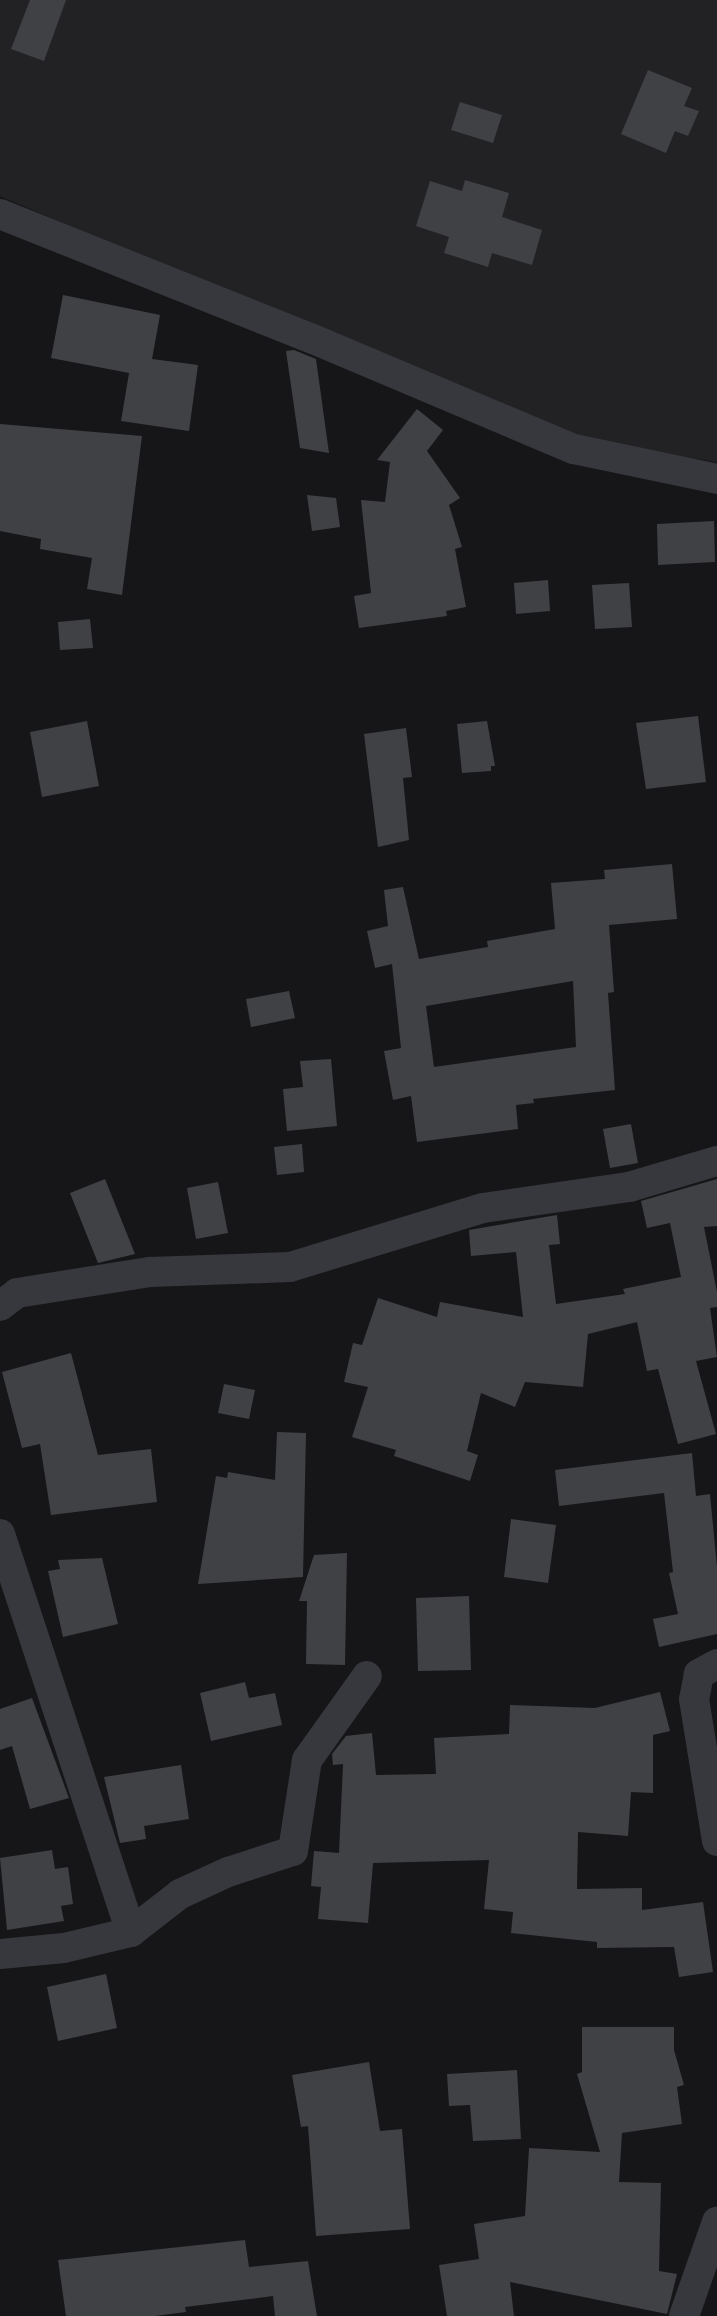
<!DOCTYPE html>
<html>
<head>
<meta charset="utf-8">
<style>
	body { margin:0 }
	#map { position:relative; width:717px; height:2316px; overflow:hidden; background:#161618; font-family:"Work Sans",sans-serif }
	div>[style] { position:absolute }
	.built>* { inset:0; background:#222225 }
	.building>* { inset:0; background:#404145 }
	.street>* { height:30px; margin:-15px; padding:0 15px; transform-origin:15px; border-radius:15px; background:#37383d }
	span { translate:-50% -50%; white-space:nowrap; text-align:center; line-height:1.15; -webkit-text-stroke:6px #111113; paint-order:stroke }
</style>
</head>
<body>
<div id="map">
	<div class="built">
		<div style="clip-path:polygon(0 0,717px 0,717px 462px,560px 437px,0 196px)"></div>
	</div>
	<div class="building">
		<div style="clip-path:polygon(30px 0,66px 0,44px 61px,11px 49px)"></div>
		<div style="clip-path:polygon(648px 70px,692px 88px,684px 106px,699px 111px,688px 136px,675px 131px,666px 153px,621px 134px)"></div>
		<div style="clip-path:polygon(460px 102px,502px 115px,493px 143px,451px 130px)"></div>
		<div style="clip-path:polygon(465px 180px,509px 193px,502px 217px,542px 230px,532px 265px,492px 253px,488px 267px,444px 253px,449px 237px,416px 226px,430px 181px,462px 191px)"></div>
		<div style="clip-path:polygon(63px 295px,160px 315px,152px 359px,198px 365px,189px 431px,121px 421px,129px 373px,51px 358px)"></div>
		<div style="clip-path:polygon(294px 350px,316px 359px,329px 453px,300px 448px,286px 351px)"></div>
		<div style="clip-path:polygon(417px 409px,443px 430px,427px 451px,460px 498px,449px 505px,462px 547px,455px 549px,466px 607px,446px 611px,447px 616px,359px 628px,354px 596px,371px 593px,361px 500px,385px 502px,390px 462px,377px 460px)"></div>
		<div style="clip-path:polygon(0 424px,142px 436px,122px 595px,87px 589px,92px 558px,40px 549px,41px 539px,0 531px)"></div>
		<div style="clip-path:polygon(307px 495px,336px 498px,340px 527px,312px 531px)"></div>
		<div style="clip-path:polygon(714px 521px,715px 562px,658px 565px,657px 524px)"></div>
		<div style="clip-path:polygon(548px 580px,550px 611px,516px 614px,514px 583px)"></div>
		<div style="clip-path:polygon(629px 583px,632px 627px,595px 629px,592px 585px)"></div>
		<div style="clip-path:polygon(90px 619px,93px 648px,60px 650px,58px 622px)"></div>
		<div style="clip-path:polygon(698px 716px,706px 782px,646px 789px,636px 723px)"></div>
		<div style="clip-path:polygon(87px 721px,99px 786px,42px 797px,30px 732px)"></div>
		<div style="clip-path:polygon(487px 721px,495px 766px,491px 766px,491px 771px,462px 773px,457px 724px)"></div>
		<div style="clip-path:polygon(406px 728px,412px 777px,403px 778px,409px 840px,378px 847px,364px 734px)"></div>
		<div style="clip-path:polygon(evenodd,672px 864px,677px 919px,609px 925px,614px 992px,608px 993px,615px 1090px,533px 1099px,534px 1103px,516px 1105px,518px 1129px,417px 1142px,411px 1096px,393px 1100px,384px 1051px,401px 1048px,392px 964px,375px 968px,367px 931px,388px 926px,384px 890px,403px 887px,419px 959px,488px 947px,487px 941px,555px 929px,551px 883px,605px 879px,604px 870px,672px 864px,573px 981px,576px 1047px,434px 1067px,426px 1006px,573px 981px)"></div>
		<div style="clip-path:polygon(289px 991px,295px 1018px,251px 1027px,246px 999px)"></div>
		<div style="clip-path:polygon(331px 1059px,337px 1126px,287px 1131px,283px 1089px,303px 1087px,300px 1061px)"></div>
		<div style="clip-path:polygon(631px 1124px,638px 1163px,610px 1168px,603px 1129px)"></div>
		<div style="clip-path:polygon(302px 1144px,304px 1172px,277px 1175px,274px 1147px)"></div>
		<div style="clip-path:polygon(105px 1179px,135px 1254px,98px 1263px,70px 1193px)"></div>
		<div style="clip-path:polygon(717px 1179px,717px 1226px,704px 1227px,717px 1292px,717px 1307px,710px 1308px,717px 1357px,696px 1361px,716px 1434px,678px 1444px,658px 1369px,647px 1371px,637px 1322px,588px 1334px,583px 1387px,525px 1382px,515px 1407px,481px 1393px,467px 1451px,478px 1455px,470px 1481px,394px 1456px,396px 1450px,352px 1437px,368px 1387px,344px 1382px,353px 1343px,362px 1345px,378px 1298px,437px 1317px,440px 1302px,523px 1317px,516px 1252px,471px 1256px,469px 1230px,557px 1215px,560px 1244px,549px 1245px,556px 1304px,625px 1294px,623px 1289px,681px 1277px,670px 1223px,647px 1228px,641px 1201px)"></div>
		<div style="clip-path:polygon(218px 1182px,228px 1233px,196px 1239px,187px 1188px)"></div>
		<div style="clip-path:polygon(71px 1353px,98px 1455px,151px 1449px,157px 1502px,51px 1515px,40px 1444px,22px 1448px,2px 1372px)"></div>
		<div style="clip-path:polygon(224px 1384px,255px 1390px,249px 1419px,218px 1413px)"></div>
		<div style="clip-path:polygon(277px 1432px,306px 1433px,303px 1577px,198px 1584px,216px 1476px,227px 1478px,228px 1472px,275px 1480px)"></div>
		<div style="clip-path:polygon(692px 1453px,696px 1496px,710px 1494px,717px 1567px,717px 1634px,659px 1647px,653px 1619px,678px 1614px,669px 1573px,673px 1572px,664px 1493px,559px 1506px,555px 1470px)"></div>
		<div style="clip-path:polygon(511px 1519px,556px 1525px,548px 1583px,504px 1577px)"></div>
		<div style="clip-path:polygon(347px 1553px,345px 1665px,306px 1664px,307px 1601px,299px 1601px,314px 1555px)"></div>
		<div style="clip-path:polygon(102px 1558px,118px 1624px,63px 1637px,48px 1571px,60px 1569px,58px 1560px)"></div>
		<div style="clip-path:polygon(469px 1596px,471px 1670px,418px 1671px,416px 1598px)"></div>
		<div style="clip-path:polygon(245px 1682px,249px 1698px,275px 1693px,282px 1725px,211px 1741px,200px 1693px)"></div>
		<div style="clip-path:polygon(660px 1692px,670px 1731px,653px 1735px,653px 1793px,631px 1792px,628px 1836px,578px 1832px,577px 1889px,642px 1888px,642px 1910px,703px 1902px,713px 1972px,679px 1977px,674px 1947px,597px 1948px,597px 1942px,511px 1933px,513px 1912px,484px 1909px,489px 1860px,373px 1863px,368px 1923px,318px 1919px,321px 1887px,311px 1886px,314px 1851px,339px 1853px,343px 1764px,333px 1765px,332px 1754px,346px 1736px,372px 1733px,376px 1775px,436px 1774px,434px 1738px,509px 1734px,510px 1705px,595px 1708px)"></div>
		<div style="clip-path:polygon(32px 1698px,69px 1798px,30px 1809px,12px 1746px,0 1750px,0 1709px)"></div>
		<div style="clip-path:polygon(181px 1765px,189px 1819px,144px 1826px,146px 1839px,120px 1843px,104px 1777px)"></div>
		<div style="clip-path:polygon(52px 1850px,55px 1869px,68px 1867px,73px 1904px,61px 1906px,64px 1921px,7px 1930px,0 1858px)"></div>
		<div style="clip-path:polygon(106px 1974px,117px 2028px,58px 2041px,47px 1987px)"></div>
		<div style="clip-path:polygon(582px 2027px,674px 2027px,674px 2050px,684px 2085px,677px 2087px,682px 2124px,622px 2133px,619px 2182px,661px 2183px,659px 2271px,677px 2274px,667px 2314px,510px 2282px,514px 2316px,447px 2316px,439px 2265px,479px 2259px,474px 2224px,525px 2216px,529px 2148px,600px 2152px,577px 2074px,582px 2072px)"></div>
		<div style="clip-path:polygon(369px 2062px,380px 2131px,402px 2129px,410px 2229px,316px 2236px,308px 2126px,301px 2127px,292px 2075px)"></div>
		<div style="clip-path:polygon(517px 2070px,521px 2139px,473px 2141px,470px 2105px,449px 2106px,447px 2074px)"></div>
		<div style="clip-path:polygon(245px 2240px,249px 2267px,308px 2261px,317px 2316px,275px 2316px,273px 2296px,185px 2307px,186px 2312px,155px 2316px,66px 2316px,58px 2260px)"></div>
	</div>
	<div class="street">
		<div style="left:0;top:214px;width:337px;rotate:21.8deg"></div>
		<div style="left:313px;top:339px;width:283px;rotate:22.9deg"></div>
		<div style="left:574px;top:449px;width:146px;rotate:11.8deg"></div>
		<div style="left:0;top:1306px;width:21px;rotate:-37deg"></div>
		<div style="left:17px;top:1293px;width:135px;rotate:-9deg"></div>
		<div style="left:150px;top:1272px;width:140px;rotate:-2deg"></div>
		<div style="left:290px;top:1267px;width:202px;rotate:-17deg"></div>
		<div style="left:483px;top:1208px;width:148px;rotate:-8.2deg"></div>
		<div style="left:629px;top:1187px;width:92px;rotate:-16.5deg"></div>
		<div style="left:0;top:1534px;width:419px;rotate:71.8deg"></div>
		<div style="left:717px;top:1664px;width:21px;rotate:151deg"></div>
		<div style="left:699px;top:1674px;width:25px;rotate:101deg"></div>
		<div style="left:694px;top:1699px;width:144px;rotate:80.8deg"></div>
		<div style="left:0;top:1954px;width:64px;rotate:-5.4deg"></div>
		<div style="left:64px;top:1948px;width:69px;rotate:-13.4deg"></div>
		<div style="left:131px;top:1932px;width:62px;rotate:-37.8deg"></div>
		<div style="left:180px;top:1894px;width:53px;rotate:-24.6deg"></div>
		<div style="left:228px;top:1872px;width:68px;rotate:-17.9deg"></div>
		<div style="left:293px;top:1851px;width:92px;rotate:-81.3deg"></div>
		<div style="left:307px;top:1760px;width:103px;rotate:-54.5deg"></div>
		<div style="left:684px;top:2316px;width:100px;rotate:-70.7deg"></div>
	</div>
</div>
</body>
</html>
